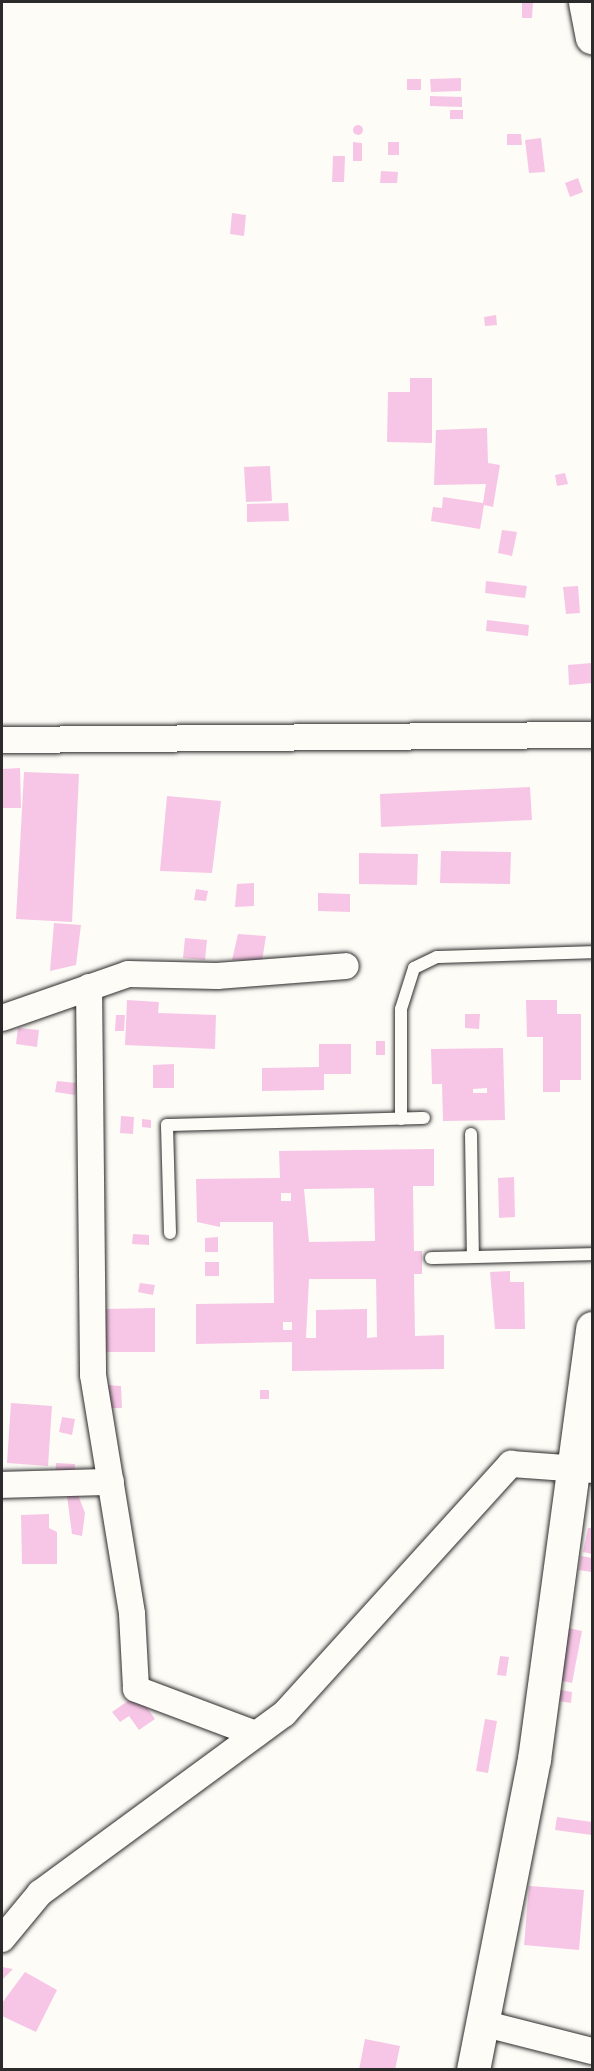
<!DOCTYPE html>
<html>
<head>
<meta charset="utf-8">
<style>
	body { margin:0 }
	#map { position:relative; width:594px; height:2071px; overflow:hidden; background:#fdfcf7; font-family:"Indie Flower",sans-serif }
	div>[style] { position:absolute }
	.building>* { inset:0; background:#f7c6e6 }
	.round { border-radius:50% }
	.roads { filter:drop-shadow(0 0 2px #2b2b2b) drop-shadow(0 0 2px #2b2b2b) }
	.lane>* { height:12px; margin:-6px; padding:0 6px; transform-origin:6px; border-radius:6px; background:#fdfcf7 }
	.street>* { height:26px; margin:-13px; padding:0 13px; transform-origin:13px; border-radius:13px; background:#fdfcf7 }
	.primary>* { height:33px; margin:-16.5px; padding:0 16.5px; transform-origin:16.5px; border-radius:16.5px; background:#fdfcf7 }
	span { translate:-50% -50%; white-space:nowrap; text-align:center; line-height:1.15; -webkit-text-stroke:4.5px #fdfcf7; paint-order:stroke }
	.frame { position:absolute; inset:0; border:3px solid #2b2b2b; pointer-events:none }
</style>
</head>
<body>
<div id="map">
	<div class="building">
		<div style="clip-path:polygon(522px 2px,533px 2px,532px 18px,522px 18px)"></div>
		<div style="clip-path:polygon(461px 78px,461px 91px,431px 92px,430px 79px)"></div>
		<div style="clip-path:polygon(407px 79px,421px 79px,421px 90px,407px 90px)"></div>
		<div style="clip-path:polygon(430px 96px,462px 97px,462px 107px,430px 106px)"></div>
		<div style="clip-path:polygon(450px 110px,463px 110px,463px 119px,450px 119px)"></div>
		<div class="round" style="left:353px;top:125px;width:10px;height:10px"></div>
		<div style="clip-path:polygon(507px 134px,521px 134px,522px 145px,507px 145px)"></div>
		<div style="clip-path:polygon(541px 138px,545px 172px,529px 173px,525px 140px)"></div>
		<div style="clip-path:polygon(353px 142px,362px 143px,362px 161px,353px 161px)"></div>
		<div style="clip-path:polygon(388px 142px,399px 142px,399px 155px,388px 155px)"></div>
		<div style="clip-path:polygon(333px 156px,345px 156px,344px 182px,332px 182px)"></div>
		<div style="clip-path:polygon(381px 171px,398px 172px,397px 183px,380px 183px)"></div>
		<div style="clip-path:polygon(578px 178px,583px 192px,570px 197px,565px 183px)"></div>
		<div style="clip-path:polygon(232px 213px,246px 215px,244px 236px,230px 234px)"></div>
		<div style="clip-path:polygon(496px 315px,497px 325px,485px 326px,484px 317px)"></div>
		<div style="clip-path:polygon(410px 378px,432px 378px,432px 443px,387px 442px,388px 392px,410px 392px)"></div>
		<div style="clip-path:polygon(487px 428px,488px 463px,500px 465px,493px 507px,484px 505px,480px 529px,431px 521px,433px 507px,442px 508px,443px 497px,483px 503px,486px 484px,434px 485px,436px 430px)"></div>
		<div style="clip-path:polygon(270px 466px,272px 501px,246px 502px,244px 467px)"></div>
		<div style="clip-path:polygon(565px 473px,568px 484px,557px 486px,555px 475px)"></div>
		<div style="clip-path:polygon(288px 503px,289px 521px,247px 522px,247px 504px)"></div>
		<div style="clip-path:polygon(502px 530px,517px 532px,512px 556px,498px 553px)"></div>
		<div style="clip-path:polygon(486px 581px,527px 586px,525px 598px,485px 593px)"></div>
		<div style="clip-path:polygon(578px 586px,580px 613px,566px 614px,563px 587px)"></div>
		<div style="clip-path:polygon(487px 620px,529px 625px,528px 636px,486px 631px)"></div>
		<div style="clip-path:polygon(592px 663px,592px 683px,569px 685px,568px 665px)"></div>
		<div style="clip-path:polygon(20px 768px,21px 808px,2px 808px,2px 769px)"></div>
		<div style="clip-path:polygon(24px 772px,79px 774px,72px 922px,16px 919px)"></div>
		<div style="clip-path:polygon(530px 787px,532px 820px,381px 827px,380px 794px)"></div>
		<div style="clip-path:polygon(167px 796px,221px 801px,212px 873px,160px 871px)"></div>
		<div style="clip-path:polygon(441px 851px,511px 852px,510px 884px,440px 883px)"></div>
		<div style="clip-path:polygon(359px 853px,418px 854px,417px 885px,359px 884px)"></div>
		<div style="clip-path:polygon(254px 883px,254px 906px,235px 907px,237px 884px)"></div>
		<div style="clip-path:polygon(196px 889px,208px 891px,206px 901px,194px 900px)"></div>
		<div style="clip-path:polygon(318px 893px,350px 894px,350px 912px,318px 911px)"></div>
		<div style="clip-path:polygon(54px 923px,81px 925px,76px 965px,50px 971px)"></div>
		<div style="clip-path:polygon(238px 934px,266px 936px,262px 961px,232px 960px)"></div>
		<div style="clip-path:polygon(185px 938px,207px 940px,205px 960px,183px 958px)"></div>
		<div style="clip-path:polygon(127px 1000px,159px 1002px,158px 1013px,216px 1015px,215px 1049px,125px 1045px)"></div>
		<div style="clip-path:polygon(526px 1000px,557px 1000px,557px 1014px,581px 1014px,581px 1080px,560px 1080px,560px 1092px,543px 1092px,543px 1037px,527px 1037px)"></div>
		<div style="clip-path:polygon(465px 1014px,480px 1014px,479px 1029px,465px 1028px)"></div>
		<div style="clip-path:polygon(116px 1015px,125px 1015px,124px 1031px,115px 1031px)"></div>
		<div style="clip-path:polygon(18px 1028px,39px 1030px,37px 1047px,16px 1044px)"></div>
		<div style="clip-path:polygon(376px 1041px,385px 1041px,385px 1055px,376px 1055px)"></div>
		<div style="clip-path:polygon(319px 1044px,351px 1044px,351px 1074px,324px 1074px,324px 1090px,262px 1091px,262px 1068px,319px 1067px)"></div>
		<div style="clip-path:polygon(evenodd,503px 1048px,505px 1120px,443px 1121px,442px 1084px,432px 1084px,431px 1049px,503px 1048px,487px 1088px,487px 1093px,473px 1093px,473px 1089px,487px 1088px)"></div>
		<div style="clip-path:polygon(174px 1064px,174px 1088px,153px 1088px,153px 1065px)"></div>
		<div style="clip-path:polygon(57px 1081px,76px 1083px,75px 1095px,55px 1092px)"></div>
		<div style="clip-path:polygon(121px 1116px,134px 1117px,133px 1134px,120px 1133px)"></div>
		<div style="clip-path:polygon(142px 1119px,151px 1120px,151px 1128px,142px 1127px)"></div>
		<div style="clip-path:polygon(evenodd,434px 1149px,434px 1186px,413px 1186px,414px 1251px,422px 1251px,422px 1274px,414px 1274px,415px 1336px,444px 1335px,444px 1369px,292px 1371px,292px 1342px,196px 1344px,196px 1304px,274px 1303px,273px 1222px,220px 1222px,220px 1227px,197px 1222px,196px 1179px,280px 1178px,279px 1151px,434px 1149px,374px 1188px,375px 1241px,309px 1242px,304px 1189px,374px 1188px,434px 1149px,281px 1193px,291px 1193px,291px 1201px,281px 1201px,281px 1193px,434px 1149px,309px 1279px,376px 1279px,377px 1337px,367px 1338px,367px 1309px,316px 1310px,316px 1338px,306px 1338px,309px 1279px,434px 1149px,283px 1322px,292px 1322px,292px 1330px,283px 1330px,283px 1322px)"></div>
		<div style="clip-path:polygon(514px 1177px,515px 1217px,499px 1218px,498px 1178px)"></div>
		<div style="clip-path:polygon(133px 1234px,149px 1235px,149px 1245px,132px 1244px)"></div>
		<div style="clip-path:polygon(218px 1237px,218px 1252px,205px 1252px,205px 1238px)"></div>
		<div style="clip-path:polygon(205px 1262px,219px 1262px,219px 1276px,205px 1276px)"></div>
		<div style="clip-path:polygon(510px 1271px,510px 1282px,524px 1282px,525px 1329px,495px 1329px,490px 1272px)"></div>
		<div style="clip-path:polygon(140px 1283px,155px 1285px,153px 1295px,138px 1292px)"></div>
		<div style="clip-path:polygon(155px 1308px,155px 1352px,106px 1352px,105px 1309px)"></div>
		<div style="clip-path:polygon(106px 1385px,121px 1386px,122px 1408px,107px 1408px)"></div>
		<div style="clip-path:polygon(260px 1390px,269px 1390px,269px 1399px,260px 1399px)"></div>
		<div style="clip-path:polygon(11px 1403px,52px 1406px,48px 1466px,7px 1463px)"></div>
		<div style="clip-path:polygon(62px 1417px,75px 1419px,72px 1435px,59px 1432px)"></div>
		<div style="clip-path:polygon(56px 1463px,75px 1464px,74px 1477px,55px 1476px)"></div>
		<div style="clip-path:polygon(78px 1495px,85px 1513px,82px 1536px,72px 1534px,67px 1496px)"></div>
		<div style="clip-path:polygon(49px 1514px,49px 1528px,57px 1532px,57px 1564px,22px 1564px,21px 1515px)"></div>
		<div style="clip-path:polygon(588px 1528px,592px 1528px,592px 1554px,583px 1552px)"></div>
		<div style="clip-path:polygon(581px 1556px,592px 1558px,591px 1572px,579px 1570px)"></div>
		<div style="clip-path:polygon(568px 1628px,582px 1631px,572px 1683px,558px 1680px)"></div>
		<div style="clip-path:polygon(500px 1656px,509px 1657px,506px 1676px,497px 1675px)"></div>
		<div style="clip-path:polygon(561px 1690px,572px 1692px,571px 1703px,559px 1701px)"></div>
		<div style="clip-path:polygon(138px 1694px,155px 1719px,139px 1730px,129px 1716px,120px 1722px,112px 1712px)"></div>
		<div style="clip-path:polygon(485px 1719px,497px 1721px,488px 1773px,476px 1771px)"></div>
		<div style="clip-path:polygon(557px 1817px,592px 1822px,592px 1835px,555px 1830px)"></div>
		<div style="clip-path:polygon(529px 1886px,584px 1890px,579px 1950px,524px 1945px)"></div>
		<div style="clip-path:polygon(2px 1967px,13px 1969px,2px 1980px)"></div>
		<div style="clip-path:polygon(25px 1972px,57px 1990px,36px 2032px,2px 2016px,2px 2003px)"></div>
		<div style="clip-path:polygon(365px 2039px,400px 2046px,395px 2070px,359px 2070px)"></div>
	</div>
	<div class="roads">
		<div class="lane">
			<div style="left:401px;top:1119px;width:110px;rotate:-90deg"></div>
			<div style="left:401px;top:1009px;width:43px;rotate:-72.4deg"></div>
			<div style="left:414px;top:968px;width:25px;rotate:-26deg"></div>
			<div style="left:437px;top:957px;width:155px;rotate:-1.8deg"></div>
			<div style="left:471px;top:1134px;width:123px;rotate:89.1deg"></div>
			<div style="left:170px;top:1233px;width:108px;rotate:-91.6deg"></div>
			<div style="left:167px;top:1125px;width:257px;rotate:-1.6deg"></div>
			<div style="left:431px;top:1258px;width:161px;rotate:-1.4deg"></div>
		</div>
		<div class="street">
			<div style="left:2px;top:740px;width:590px;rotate:-0.49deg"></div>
			<div style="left:89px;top:987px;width:388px;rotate:89.4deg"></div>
			<div style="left:93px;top:1375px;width:242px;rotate:80.7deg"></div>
			<div style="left:132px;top:1614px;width:75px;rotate:86.9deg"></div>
			<div style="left:136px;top:1689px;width:128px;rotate:20.6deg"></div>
			<div style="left:2px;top:1018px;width:133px;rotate:-19.2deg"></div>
			<div style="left:128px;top:974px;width:89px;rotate:1.3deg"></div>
			<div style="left:217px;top:976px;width:129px;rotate:-4.4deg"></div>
			<div style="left:2px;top:1485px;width:109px;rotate:-1.6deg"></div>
			<div style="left:2px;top:1939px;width:60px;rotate:-50.4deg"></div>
			<div style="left:40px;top:1893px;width:303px;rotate:-36.3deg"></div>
			<div style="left:284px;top:1714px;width:338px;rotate:-47.8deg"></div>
			<div style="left:511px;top:1464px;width:81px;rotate:4.2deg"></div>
			<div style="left:482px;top:2023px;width:114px;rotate:14.3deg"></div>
		</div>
		<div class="primary">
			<div style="left:585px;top:2px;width:36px;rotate:79deg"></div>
			<div style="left:473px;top:2070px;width:317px;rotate:-78.9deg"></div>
			<div style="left:534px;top:1759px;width:435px;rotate:-82.3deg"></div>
		</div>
	</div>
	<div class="frame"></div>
</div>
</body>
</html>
